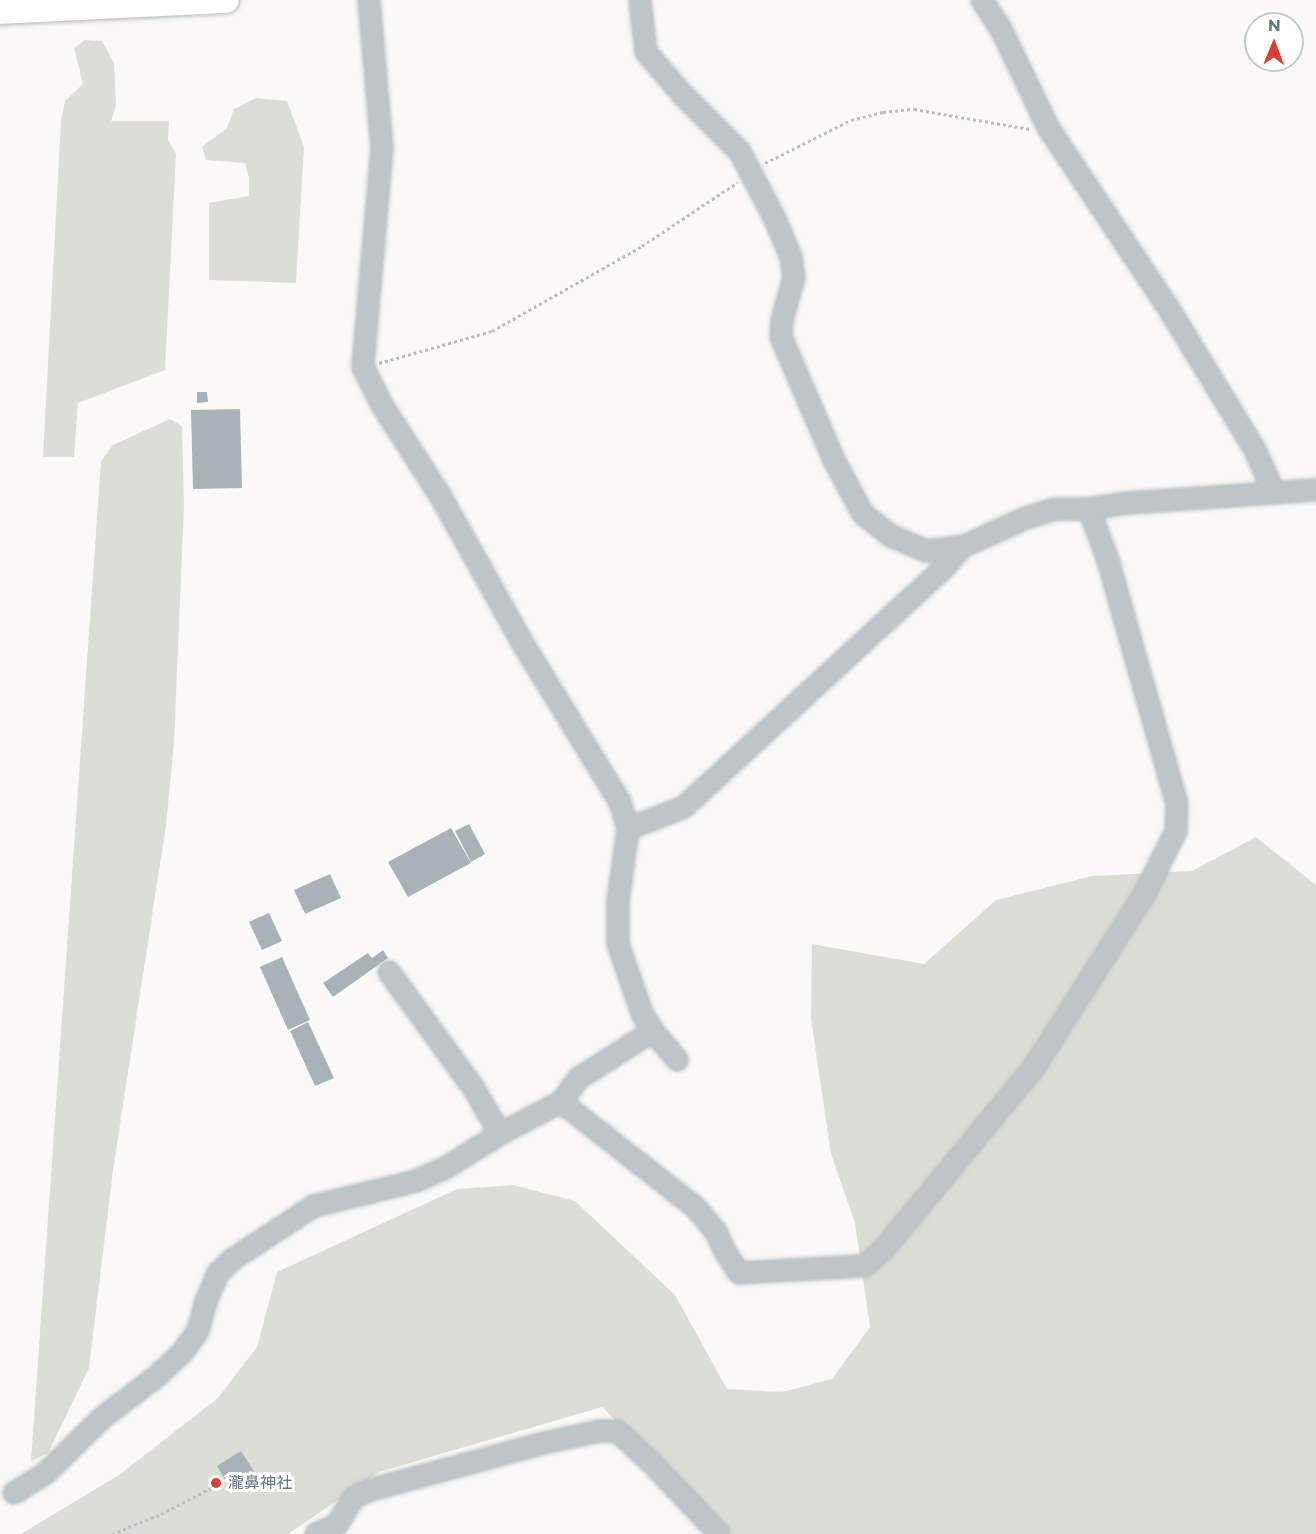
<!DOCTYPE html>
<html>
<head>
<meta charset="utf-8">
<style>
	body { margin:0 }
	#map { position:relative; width:1316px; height:1534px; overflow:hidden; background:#faf9f8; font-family:Montserrat,"Noto Sans JP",sans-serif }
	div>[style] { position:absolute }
	.green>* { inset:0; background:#dbded7 }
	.building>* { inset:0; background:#a9b3b7 }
	.path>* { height:3px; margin-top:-1.5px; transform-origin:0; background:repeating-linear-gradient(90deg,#babec0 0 3px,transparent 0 6px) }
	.roads { filter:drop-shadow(0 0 2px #b3b9bc) drop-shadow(0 0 2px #b3b9bc) }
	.minor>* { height:20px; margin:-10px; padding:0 10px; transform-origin:10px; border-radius:10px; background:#bfc5c7 }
	.major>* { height:26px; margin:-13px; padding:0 13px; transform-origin:13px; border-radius:13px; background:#fff }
	.dots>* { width:16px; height:16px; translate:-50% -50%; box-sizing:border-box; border:3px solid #fff; border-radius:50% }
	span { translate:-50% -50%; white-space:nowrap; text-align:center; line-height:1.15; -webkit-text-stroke:6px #fff; paint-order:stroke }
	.poi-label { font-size:16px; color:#667a81 }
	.left { translate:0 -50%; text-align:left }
	.north { position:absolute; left:1244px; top:12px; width:60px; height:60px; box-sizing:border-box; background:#fff; border:2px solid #c2cacd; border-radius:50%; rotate:1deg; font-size:16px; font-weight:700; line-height:24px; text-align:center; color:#667a81 }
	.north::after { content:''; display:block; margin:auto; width:21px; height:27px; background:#d93f38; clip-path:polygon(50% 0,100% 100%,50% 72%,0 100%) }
</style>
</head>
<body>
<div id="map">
	<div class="green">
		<div style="clip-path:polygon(85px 40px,102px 41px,114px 63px,116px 106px,111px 121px,169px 121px,168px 140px,176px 154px,165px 370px,78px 403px,74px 457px,43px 457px,61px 121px,65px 101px,83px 84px,74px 48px)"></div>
		<div style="clip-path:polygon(256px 98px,287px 101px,304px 147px,296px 283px,209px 280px,209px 203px,249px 196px,249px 178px,245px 163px,206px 160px,202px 147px,227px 128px,234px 109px)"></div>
		<div style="clip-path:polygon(170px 419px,182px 426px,184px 505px,174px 743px,166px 825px,113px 1170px,89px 1368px,48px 1453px,31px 1461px,101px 461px,113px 445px)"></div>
		<div style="clip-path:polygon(1256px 837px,1316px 885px,1316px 1534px,731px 1534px,602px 1407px,379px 1472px,288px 1534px,21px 1534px,119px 1475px,218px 1398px,257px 1347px,277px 1272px,457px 1189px,513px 1185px,575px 1201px,675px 1295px,727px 1389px,782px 1392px,832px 1379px,870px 1327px,855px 1223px,831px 1154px,811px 1019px,812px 944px,924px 964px,996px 900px,1092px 876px,1192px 871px)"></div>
	</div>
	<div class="building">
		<div style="clip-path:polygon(197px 392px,207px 392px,208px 402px,197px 403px)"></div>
		<div style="clip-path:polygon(240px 409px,242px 488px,193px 489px,191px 410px)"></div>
		<div style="clip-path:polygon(469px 824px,485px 854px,471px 862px,455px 831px)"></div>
		<div style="clip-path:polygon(451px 828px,471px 863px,408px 897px,388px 862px)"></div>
		<div style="clip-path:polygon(330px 874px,341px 898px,305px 914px,294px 890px)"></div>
		<div style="clip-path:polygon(269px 913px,282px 941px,262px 950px,249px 922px)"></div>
		<div style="clip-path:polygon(383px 950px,388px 958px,333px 997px,323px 983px,368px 953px,372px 958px)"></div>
		<div style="clip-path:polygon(282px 957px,310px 1020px,288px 1030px,260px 967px)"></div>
		<div style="clip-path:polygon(308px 1022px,334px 1078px,315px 1086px,290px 1031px)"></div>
		<div style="clip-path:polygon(241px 1451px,257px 1476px,232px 1491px,217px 1466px)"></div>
	</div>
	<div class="path">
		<div style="left:765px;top:163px;width:96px;rotate:-26.6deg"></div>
		<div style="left:851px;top:120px;width:33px;rotate:-14deg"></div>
		<div style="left:883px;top:112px;width:31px;rotate:-6deg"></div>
		<div style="left:914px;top:109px;width:118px;rotate:9.8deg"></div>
		<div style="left:379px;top:363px;width:117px;rotate:-15.8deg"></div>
		<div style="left:492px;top:331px;width:172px;rotate:-29.5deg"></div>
		<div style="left:642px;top:246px;width:115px;rotate:-33.7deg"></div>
		<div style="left:112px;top:1534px;width:53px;rotate:-22.2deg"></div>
		<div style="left:161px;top:1514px;width:56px;rotate:-27.5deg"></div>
	</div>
	<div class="roads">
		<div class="minor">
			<div style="left:369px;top:0;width:149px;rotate:85deg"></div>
			<div style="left:382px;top:148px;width:220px;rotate:95deg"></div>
			<div style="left:363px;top:367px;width:42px;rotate:63.4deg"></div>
			<div style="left:382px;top:405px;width:109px;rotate:57.3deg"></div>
			<div style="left:441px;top:497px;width:172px;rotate:60.8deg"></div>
			<div style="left:525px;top:647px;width:182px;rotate:58.5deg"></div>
			<div style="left:620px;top:802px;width:28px;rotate:73deg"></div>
			<div style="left:628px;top:829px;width:73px;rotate:97.9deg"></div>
			<div style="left:618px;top:901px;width:43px;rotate:90deg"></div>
			<div style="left:618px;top:944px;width:73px;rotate:70.8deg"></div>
			<div style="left:642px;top:1013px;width:21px;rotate:59deg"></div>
			<div style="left:653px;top:1031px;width:38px;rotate:50deg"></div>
			<div style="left:640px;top:0;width:52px;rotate:83.4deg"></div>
			<div style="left:646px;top:52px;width:57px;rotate:49.3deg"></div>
			<div style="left:683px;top:95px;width:81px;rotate:45deg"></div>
			<div style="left:740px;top:152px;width:76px;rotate:62.4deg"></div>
			<div style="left:775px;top:219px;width:41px;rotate:67.2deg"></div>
			<div style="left:791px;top:257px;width:21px;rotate:82deg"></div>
			<div style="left:794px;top:278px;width:44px;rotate:105.9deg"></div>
			<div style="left:782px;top:320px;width:17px;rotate:93deg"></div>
			<div style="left:781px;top:337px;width:134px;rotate:66.7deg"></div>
			<div style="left:834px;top:460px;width:61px;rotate:61.8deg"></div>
			<div style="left:863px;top:514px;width:36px;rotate:38deg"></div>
			<div style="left:891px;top:536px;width:39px;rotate:23deg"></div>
			<div style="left:927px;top:551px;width:35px;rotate:-7deg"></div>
			<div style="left:982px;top:0;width:35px;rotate:57deg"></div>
			<div style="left:1001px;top:29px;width:111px;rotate:64.4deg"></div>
			<div style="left:1049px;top:129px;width:216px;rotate:56.3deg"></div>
			<div style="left:1169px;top:309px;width:163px;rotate:58.6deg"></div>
			<div style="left:1254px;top:448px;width:48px;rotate:65.6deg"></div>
			<div style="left:628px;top:829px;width:60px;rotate:-21.4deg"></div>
			<div style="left:684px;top:807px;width:352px;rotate:-42.6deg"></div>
			<div style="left:943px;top:569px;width:29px;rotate:-49deg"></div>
			<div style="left:962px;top:547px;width:70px;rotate:-24.4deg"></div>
			<div style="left:1026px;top:518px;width:31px;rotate:-17deg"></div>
			<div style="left:1056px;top:509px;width:33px"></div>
			<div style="left:1089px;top:509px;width:39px;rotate:-9deg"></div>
			<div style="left:1128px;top:503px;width:188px;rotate:-4deg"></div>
			<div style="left:389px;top:972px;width:142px;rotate:53.9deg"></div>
			<div style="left:473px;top:1087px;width:54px;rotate:60.1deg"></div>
			<div style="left:561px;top:1102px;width:172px;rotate:38.1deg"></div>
			<div style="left:696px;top:1208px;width:31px;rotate:50deg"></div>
			<div style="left:716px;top:1232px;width:23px;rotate:65deg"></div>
			<div style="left:726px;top:1253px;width:24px;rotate:57deg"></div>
			<div style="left:739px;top:1273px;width:125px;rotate:-3.2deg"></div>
			<div style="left:864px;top:1266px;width:25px;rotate:-40deg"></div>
			<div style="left:883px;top:1250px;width:235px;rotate:-50.4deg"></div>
			<div style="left:1033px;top:1069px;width:206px;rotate:-57.5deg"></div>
			<div style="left:1144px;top:895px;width:72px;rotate:-63.4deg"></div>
			<div style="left:1176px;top:831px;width:27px;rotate:-88deg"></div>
			<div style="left:1177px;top:804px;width:250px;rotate:-105.8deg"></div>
			<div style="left:1109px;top:563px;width:58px;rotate:-110.3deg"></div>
			<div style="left:14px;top:1493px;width:38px;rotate:-32deg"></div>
			<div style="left:46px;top:1473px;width:78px;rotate:-44.5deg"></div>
			<div style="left:102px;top:1418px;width:68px;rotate:-37.2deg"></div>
			<div style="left:156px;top:1377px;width:35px;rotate:-43deg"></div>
			<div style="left:182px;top:1353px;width:27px;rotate:-54deg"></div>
			<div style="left:198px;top:1331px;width:28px;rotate:-75deg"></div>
			<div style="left:205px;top:1304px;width:34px;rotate:-67deg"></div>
			<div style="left:218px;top:1273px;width:21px;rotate:-43deg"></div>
			<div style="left:233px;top:1259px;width:97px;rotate:-33.2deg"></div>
			<div style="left:314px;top:1206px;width:105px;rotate:-13.8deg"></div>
			<div style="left:416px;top:1181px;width:34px;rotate:-24deg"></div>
			<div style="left:447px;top:1167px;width:62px;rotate:-31.9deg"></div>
			<div style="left:500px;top:1134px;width:69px;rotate:-27.7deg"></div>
			<div style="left:561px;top:1102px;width:30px;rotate:-53deg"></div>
			<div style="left:579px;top:1078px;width:88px;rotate:-32.4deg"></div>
			<div style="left:316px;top:1534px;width:23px;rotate:-23deg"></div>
			<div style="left:337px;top:1525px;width:31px;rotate:-59deg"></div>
			<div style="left:353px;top:1498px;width:19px;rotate:-25deg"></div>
			<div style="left:370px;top:1490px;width:180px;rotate:-15.1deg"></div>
			<div style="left:544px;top:1443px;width:57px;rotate:-12.1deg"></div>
			<div style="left:600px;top:1431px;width:17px"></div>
			<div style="left:617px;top:1431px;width:46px;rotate:42.4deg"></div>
			<div style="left:651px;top:1462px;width:99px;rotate:46.6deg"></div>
		</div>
		<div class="major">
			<div style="left:0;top:11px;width:226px;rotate:-2.8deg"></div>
		</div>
	</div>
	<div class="dots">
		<div style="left:216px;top:1483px;background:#d93f38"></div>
	</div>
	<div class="poi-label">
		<span class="left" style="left:228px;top:1483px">瀧鼻神社</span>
	</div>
	<div class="north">N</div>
</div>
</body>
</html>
